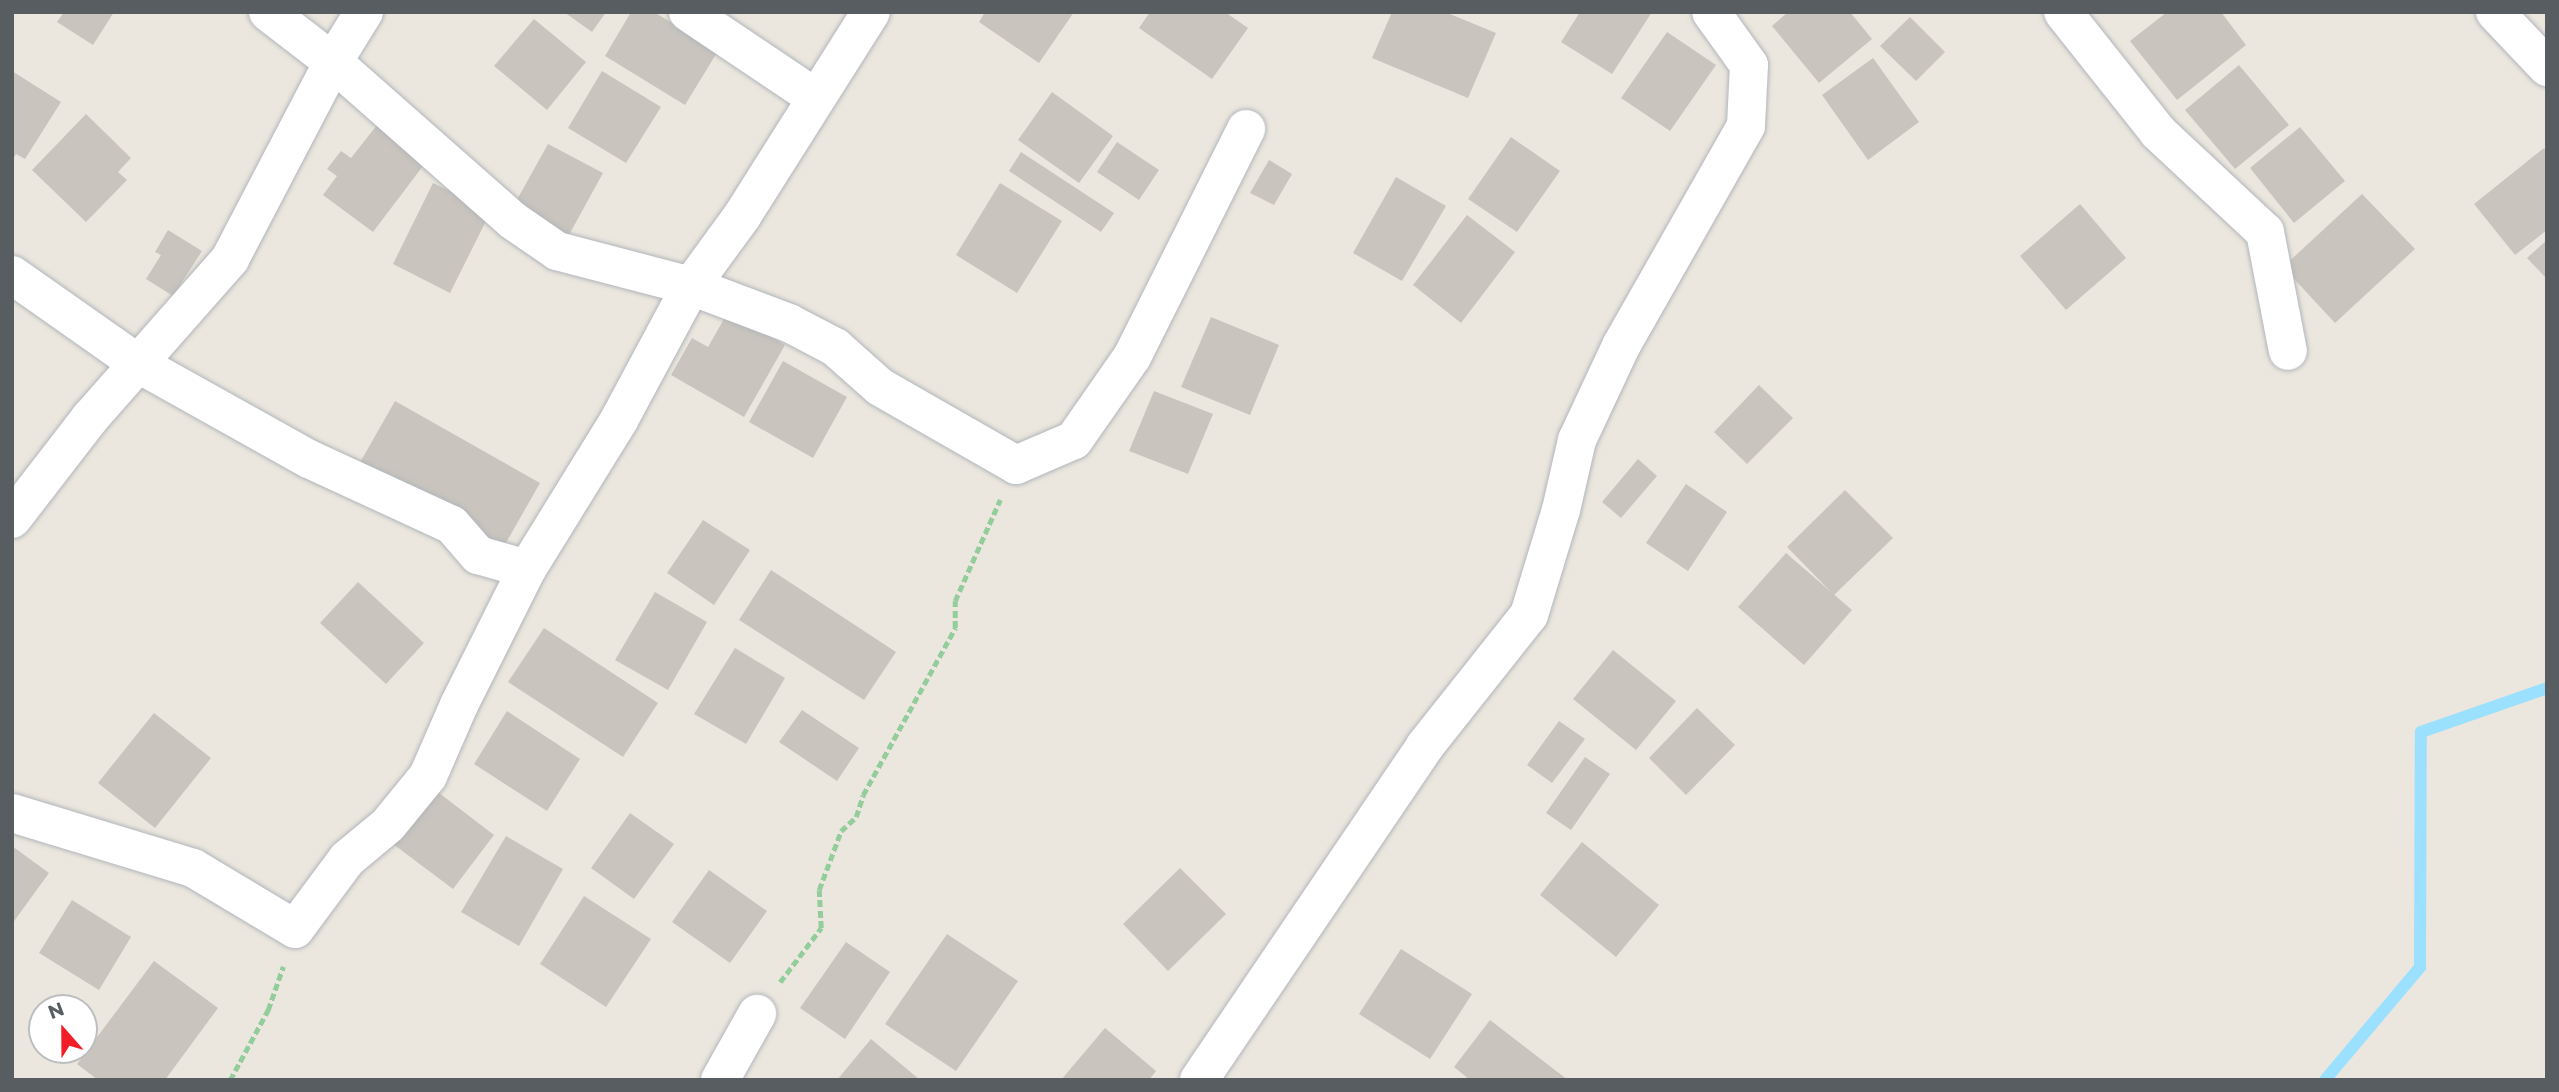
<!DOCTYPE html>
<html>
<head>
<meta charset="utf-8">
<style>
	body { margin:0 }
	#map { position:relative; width:2559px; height:1092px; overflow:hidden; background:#ece7de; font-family:Montserrat,sans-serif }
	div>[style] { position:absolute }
	.stream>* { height:12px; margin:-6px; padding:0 6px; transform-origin:6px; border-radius:6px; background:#9be0ff }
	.building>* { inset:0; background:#c9c4bd }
	.path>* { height:4.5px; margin-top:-2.25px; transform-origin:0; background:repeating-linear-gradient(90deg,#93cd9c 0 7px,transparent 0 10.5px) }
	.roads { filter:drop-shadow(0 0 2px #b1b6bb) drop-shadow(0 0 2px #b1b6bb) }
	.street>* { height:38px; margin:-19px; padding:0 19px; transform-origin:19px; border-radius:19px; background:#fff }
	span { translate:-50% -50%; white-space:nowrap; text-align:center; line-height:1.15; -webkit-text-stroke:5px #fff; paint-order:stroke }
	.frame { position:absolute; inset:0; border:14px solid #575d61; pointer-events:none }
	.north { position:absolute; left:28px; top:994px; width:70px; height:70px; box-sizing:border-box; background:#fff; border:2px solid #bcbec0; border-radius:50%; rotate:339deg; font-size:19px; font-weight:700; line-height:28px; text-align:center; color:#575d61 }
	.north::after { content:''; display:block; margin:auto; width:24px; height:32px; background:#f31d27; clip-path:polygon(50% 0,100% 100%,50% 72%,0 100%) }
</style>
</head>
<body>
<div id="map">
	<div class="stream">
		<div style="left:2325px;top:1080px;width:148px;rotate:-49.9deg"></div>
		<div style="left:2420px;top:967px;width:235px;rotate:-89.8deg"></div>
		<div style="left:2421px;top:732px;width:133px;rotate:-19.2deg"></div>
	</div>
	<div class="building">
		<div style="clip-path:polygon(64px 12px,114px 12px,93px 45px,57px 22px)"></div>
		<div style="clip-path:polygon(564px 12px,606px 12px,592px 32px)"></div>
		<div style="clip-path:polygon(631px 12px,654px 12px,718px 51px,685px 105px,605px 56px)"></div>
		<div style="clip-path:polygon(985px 12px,1074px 12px,1039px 63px,979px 22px)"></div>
		<div style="clip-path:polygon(1150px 12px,1225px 12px,1248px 28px,1212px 79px,1139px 28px)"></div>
		<div style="clip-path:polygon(1392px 12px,1445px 12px,1496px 33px,1468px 98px,1372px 58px)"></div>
		<div style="clip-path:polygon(1580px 12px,1652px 12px,1612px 74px,1561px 42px)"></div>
		<div style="clip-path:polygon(1788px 12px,1850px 12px,1872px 39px,1819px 83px,1772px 26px)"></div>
		<div style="clip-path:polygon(2167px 12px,2221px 12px,2246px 45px,2177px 100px,2130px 41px)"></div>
		<div style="clip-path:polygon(1910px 17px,1945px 52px,1916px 81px,1880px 46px)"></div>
		<div style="clip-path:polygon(534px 19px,586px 62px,547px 110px,494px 66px)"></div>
		<div style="clip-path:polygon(1667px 32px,1716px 65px,1670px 131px,1621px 98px)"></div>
		<div style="clip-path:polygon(1873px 58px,1919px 122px,1868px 160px,1822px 95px)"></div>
		<div style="clip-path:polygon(2239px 65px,2289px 125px,2235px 169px,2185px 110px)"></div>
		<div style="clip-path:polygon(12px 71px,61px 102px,25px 159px,16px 154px,12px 161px)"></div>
		<div style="clip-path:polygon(602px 71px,661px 107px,626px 163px,568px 128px)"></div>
		<div style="clip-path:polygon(1052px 92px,1113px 136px,1079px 183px,1018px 140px)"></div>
		<div style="clip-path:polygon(86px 114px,131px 158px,118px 172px,127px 180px,86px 222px,32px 170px)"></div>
		<div style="clip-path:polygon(377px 125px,426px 162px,373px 232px,323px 195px,337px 176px,327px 169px,341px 151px,351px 158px)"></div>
		<div style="clip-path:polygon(2300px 127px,2345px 181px,2294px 223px,2250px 168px)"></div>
		<div style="clip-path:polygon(1511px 137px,1560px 171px,1517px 232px,1468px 199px)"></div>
		<div style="clip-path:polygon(1117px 142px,1159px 170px,1139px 200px,1097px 172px)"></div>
		<div style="clip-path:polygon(548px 144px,603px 173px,564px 244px,509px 214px)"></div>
		<div style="clip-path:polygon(2544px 148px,2547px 152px,2547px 230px,2515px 255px,2474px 204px)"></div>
		<div style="clip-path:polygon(1021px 152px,1114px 213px,1101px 232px,1009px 171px)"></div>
		<div style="clip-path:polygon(1269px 160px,1292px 174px,1274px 205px,1250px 193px)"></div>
		<div style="clip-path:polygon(1396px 177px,1446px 206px,1402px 281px,1353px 253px)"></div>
		<div style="clip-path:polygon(433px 183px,491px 211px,450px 293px,393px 264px)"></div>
		<div style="clip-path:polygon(1000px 183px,1062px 221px,1017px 293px,956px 255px)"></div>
		<div style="clip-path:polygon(2362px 194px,2415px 249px,2335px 323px,2283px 267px)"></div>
		<div style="clip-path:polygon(2080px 204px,2126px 258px,2066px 310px,2020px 256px)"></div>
		<div style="clip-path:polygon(1467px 215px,1515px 252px,1461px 323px,1413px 285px)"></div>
		<div style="clip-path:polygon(168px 230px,202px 251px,173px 296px,146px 279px,161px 255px,155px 252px)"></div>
		<div style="clip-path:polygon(2547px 240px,2547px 279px,2527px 258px)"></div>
		<div style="clip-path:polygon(728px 312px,785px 345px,744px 417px,671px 375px,692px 338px,708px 347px)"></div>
		<div style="clip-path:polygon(1211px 317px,1279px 345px,1250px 415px,1181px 387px)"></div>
		<div style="clip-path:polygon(783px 361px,847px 397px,813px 458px,749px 422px)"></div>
		<div style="clip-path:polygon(1759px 385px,1793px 418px,1747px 464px,1714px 432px)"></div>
		<div style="clip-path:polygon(1154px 391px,1213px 414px,1188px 474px,1129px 451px)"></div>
		<div style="clip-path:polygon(395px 401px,540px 483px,503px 548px,358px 466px)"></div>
		<div style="clip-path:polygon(1638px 459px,1657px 476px,1621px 518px,1602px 502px)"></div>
		<div style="clip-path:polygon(1686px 484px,1727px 512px,1688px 571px,1646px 543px)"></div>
		<div style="clip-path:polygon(1845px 490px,1893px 538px,1834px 595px,1787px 547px)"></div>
		<div style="clip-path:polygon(703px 520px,750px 550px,714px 605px,667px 573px)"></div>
		<div style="clip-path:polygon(1786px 553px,1852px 610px,1804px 665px,1738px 607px)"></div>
		<div style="clip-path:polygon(771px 570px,896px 652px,864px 700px,739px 620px)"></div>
		<div style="clip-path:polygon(358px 582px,424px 643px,386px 684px,320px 623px)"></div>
		<div style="clip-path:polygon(655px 592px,707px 622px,668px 690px,615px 660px)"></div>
		<div style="clip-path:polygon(544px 628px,658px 703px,623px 757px,508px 682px)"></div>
		<div style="clip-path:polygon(735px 648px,785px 678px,746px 744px,694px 714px)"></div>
		<div style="clip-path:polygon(1613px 650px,1676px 701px,1636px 750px,1573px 699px)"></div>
		<div style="clip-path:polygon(1697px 708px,1735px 745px,1686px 795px,1649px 758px)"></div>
		<div style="clip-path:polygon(802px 710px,859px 748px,837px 781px,779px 742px)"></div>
		<div style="clip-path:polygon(507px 711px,580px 759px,547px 811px,474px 764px)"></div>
		<div style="clip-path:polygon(154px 713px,211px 758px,155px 828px,98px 783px)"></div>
		<div style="clip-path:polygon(1559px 721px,1585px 739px,1552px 783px,1527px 765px)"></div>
		<div style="clip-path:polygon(1585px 757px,1610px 774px,1571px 830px,1546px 813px)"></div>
		<div style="clip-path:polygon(430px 786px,494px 835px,453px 889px,389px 841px)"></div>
		<div style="clip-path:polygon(630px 813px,674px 844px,634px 899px,591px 868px)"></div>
		<div style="clip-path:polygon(506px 836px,563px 869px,519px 946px,461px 912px)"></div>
		<div style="clip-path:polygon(1582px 842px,1659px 905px,1616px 957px,1540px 895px)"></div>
		<div style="clip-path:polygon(12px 846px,49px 873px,12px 924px)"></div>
		<div style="clip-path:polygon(1180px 868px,1226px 914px,1168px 971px,1123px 924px)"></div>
		<div style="clip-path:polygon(709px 870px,767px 911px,730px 963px,672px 922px)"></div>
		<div style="clip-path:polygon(584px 896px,651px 939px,606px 1007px,540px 964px)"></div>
		<div style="clip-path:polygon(72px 900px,131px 937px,99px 990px,39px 953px)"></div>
		<div style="clip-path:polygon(947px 934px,1018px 981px,956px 1071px,885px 1024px)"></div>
		<div style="clip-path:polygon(846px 942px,890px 972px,845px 1039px,800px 1008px)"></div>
		<div style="clip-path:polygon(1401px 949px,1472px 994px,1430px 1059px,1359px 1014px)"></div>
		<div style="clip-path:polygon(154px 961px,218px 1008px,165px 1080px,98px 1080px,77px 1064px)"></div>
		<div style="clip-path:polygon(1490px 1020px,1568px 1080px,1470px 1080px,1454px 1067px)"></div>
		<div style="clip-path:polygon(1105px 1028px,1156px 1071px,1149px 1080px,1061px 1080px)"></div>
		<div style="clip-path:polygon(871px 1039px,920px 1080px,837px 1080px)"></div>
	</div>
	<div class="path">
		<div style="left:780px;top:982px;width:68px;rotate:-52.8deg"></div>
		<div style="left:821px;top:928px;width:38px;rotate:-93deg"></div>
		<div style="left:819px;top:890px;width:63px;rotate:-69.6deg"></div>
		<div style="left:841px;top:831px;width:21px;rotate:-43deg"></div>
		<div style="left:856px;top:817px;width:23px;rotate:-72deg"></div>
		<div style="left:863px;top:795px;width:191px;rotate:-61.1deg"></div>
		<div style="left:955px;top:628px;width:27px;rotate:-90deg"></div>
		<div style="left:955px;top:601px;width:111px;rotate:-66deg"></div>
		<div style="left:230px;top:1080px;width:80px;rotate:-61.5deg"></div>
		<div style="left:268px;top:1010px;width:46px;rotate:-70.8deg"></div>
	</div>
	<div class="roads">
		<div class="street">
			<div style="left:268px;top:12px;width:82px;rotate:37.6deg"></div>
			<div style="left:333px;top:62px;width:239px;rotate:41.4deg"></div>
			<div style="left:512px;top:220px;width:55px;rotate:34.6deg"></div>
			<div style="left:557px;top:251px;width:138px;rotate:14.6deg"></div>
			<div style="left:691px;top:286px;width:105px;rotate:20.7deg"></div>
			<div style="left:789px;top:323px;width:52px;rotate:27.6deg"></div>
			<div style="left:835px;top:347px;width:60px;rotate:41.6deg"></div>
			<div style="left:880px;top:387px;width:157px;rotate:29.8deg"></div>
			<div style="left:1016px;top:465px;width:63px;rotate:-23.3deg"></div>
			<div style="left:1074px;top:440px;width:101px;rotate:-55.1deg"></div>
			<div style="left:1132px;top:357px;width:255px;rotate:-63.4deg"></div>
			<div style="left:688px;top:12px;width:154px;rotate:33.9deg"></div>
			<div style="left:2063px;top:12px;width:153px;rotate:51.6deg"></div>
			<div style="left:2158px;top:132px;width:146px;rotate:43.1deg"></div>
			<div style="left:2265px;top:232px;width:121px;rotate:79.1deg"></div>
			<div style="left:2495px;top:12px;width:76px;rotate:46.6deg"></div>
			<div style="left:12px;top:275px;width:153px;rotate:35.1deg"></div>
			<div style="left:137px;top:363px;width:197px;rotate:29.2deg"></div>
			<div style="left:309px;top:459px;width:157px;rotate:24.8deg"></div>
			<div style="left:452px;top:525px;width:40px;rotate:49deg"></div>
			<div style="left:478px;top:555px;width:51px;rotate:15.9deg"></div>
			<div style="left:527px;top:569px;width:152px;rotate:116.6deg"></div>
			<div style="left:459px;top:705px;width:77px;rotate:113.6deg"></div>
			<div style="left:428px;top:776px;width:63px;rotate:129.2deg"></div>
			<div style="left:388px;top:825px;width:53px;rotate:140.3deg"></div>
			<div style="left:347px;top:859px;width:87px;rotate:126.6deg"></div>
			<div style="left:295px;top:929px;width:119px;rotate:-149.1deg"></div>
			<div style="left:193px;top:868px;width:189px;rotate:-163.1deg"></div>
			<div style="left:12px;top:519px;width:128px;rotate:-52.3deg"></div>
			<div style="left:90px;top:418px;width:212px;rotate:-48.6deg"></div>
			<div style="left:230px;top:259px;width:222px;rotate:-62.4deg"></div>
			<div style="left:333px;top:62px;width:59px;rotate:-58.2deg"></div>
			<div style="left:527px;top:569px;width:175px;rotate:-58.3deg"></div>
			<div style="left:619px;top:420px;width:152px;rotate:-61.8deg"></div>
			<div style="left:691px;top:286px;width:87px;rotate:-53.9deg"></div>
			<div style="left:742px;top:216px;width:241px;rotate:-57.7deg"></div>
			<div style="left:720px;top:1080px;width:76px;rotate:-60.7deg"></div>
			<div style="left:1199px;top:1080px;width:403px;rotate:-55.9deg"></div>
			<div style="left:1425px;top:746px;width:167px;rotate:-51.6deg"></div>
			<div style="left:1529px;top:615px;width:110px;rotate:-73.1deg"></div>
			<div style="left:1561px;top:510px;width:72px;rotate:-77.1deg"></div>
			<div style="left:1577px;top:440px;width:104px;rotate:-64.9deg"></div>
			<div style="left:1621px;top:346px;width:253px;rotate:-60.4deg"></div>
			<div style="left:1746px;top:126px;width:61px;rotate:-87.2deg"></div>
			<div style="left:1749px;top:65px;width:65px;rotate:-125.6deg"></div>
		</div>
	</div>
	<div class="frame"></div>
	<div class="north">N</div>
</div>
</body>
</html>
